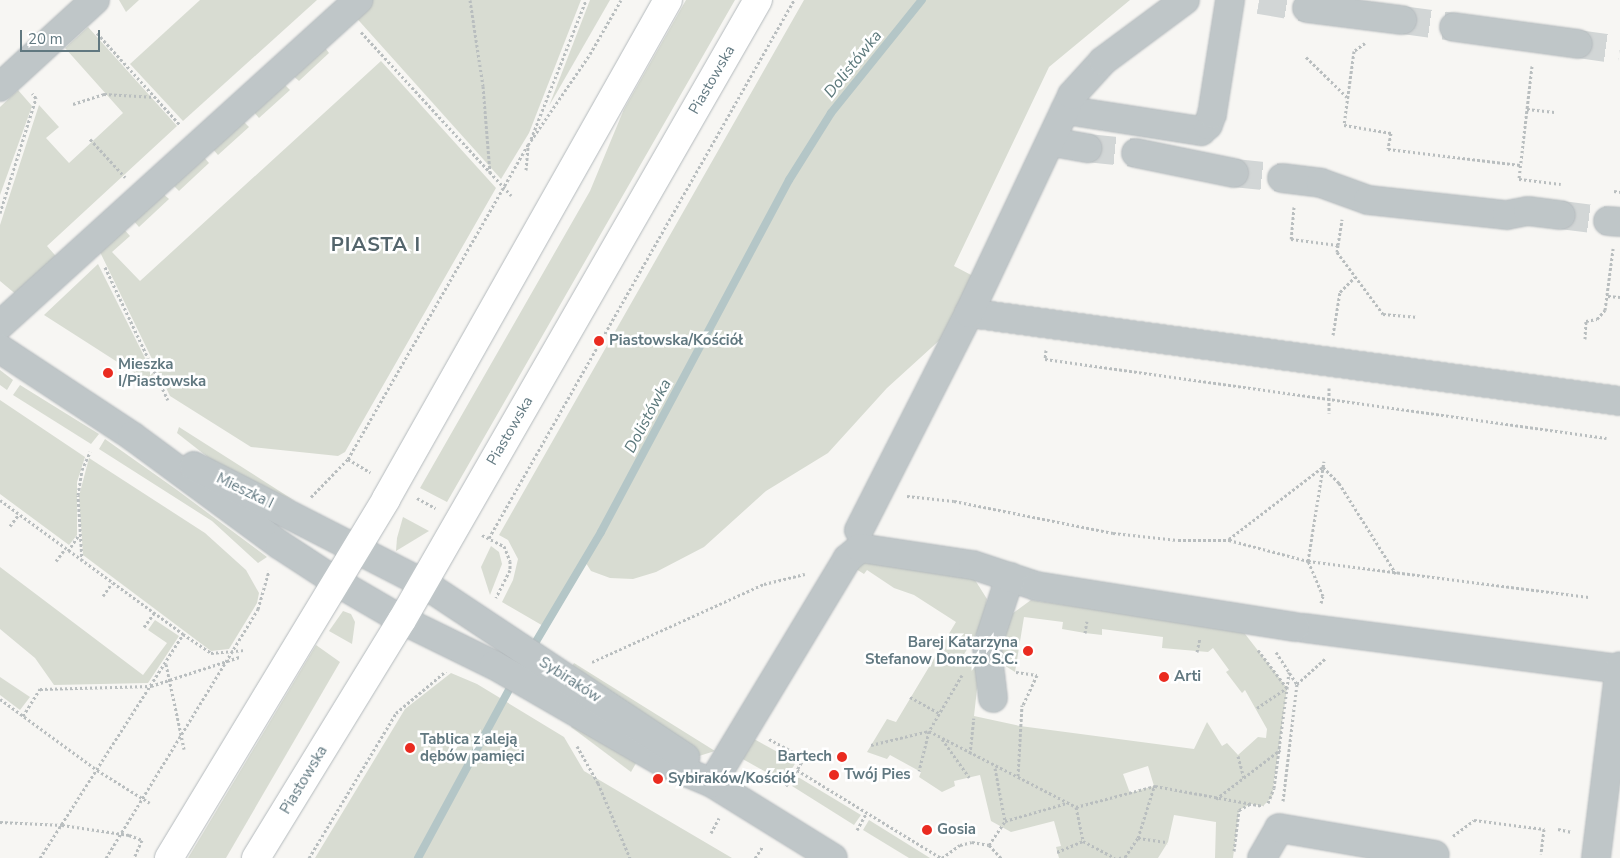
<!DOCTYPE html>
<html>
<head>
<meta charset="utf-8">
<style>
	body { margin:0 }
	#map { position:relative; width:1620px; height:858px; overflow:hidden; background:#f7f6f3; font-family:"Nunito Sans",sans-serif }
	div>[style] { position:absolute }
	.green>* { inset:0; background:#d8dcd2 }
	.stream>* { height:8px; margin:-4px; padding:0 4px; transform-origin:4px; border-radius:4px; background:#b4c6c7 }
	.minor-tunnel>* { height:28px; margin-top:-14px; transform-origin:0; background:repeating-linear-gradient(90deg,#d2d6d6 0 28px,transparent 0 42px) }
	.path>* { height:3px; margin-top:-1.5px; transform-origin:0; background:repeating-linear-gradient(90deg,#b9bebf 0 2.5px,transparent 0 5px) }
	.roads { filter:drop-shadow(0 0 1px #b3b9bc) drop-shadow(0 0 1px #b3b9bc) }
	.minor>* { height:28px; margin:-14px; padding:0 14px; transform-origin:14px; border-radius:14px; background:#bfc6c8 }
	.major>* { height:28px; margin:-14px; padding:0 14px; transform-origin:14px; border-radius:14px; background:#fff }
	.dots>* { width:14px; height:14px; translate:-50% -50%; box-sizing:border-box; border:2px solid #fff; border-radius:50% }
	span { translate:-50% -50%; white-space:nowrap; text-align:center; line-height:1.15; -webkit-text-stroke:5px #fff; paint-order:stroke }
	.street-label { font-size:15px; color:#617880 }
	.poi-label { font-size:15px; color:#617880; font-weight:700 }
	.left { translate:0 -50%; text-align:left }
	.right { translate:-100% -50%; text-align:right }
	.water-label { font-size:16px; color:#5b787b; font-style:italic }
	.district-label { font-size:20px; color:#53646b; font-weight:700; letter-spacing:1px }
	.scale { position:absolute; left:20px; top:30px; width:80px; height:22px; box-sizing:border-box; border:2px solid #617880; border-top:0; padding-left:6px; font-size:15px; line-height:18px; white-space:nowrap; color:#617880; -webkit-text-stroke:4px #fff; paint-order:stroke }
</style>
</head>
<body>
<div id="map">
	<div class="green">
		<div style="clip-path:polygon(119px 0,139px 0,126px 12px)"></div>
		<div style="clip-path:polygon(200px 0,317px 0,183px 121px,130px 64px)"></div>
		<div style="clip-path:polygon(367px 0,581px 0,529px 133px,501px 179px,352px 13px)"></div>
		<div style="clip-path:polygon(590px 0,610px 0,549px 106px)"></div>
		<div style="clip-path:polygon(686px 0,735px 0,447px 502px,420px 488px,590px 191px,624px 109px)"></div>
		<div style="clip-path:polygon(804px 0,1130px 0,1049px 67px,954px 266px,973px 276px,953px 328px,887px 388px,828px 453px,766px 491px,704px 547px,656px 572px,633px 579px,610px 578px,591px 571px,584px 560px,545px 627px,502px 602px,513px 580px,518px 559px,508px 540px,499px 535px)"></div>
		<div style="clip-path:polygon(88px 27px,177px 126px,47px 246px,61px 262px,18px 296px,0 281px,0 225px,39px 105px,59px 127px,46px 138px,69px 163px,123px 113px,65px 48px)"></div>
		<div style="clip-path:polygon(323px 45px,329px 53px,299px 81px,291px 74px)"></div>
		<div style="clip-path:polygon(381px 61px,496px 188px,345px 452px,338px 456px,251px 447px,170px 396px,100px 252px,122px 227px,130px 236px,112px 252px,140px 281px)"></div>
		<div style="clip-path:polygon(282px 82px,290px 90px,259px 118px,252px 110px)"></div>
		<div style="clip-path:polygon(18px 90px,32px 106px,0 195px,0 107px)"></div>
		<div style="clip-path:polygon(241px 119px,249px 127px,218px 155px,211px 147px)"></div>
		<div style="clip-path:polygon(202px 155px,209px 163px,179px 191px,171px 183px)"></div>
		<div style="clip-path:polygon(161px 192px,169px 199px,139px 227px,132px 219px)"></div>
		<div style="clip-path:polygon(98px 264px,157px 382px,158px 388px,44px 315px)"></div>
		<div style="clip-path:polygon(0 370px,13px 380px,7px 390px,0 385px)"></div>
		<div style="clip-path:polygon(20px 385px,99px 434px,91px 444px,13px 395px)"></div>
		<div style="clip-path:polygon(0 400px,85px 457px,77px 482px,77px 535px,69px 545px,0 494px)"></div>
		<div style="clip-path:polygon(179px 427px,295px 501px,228px 473px,177px 433px)"></div>
		<div style="clip-path:polygon(105px 439px,177px 490px,267px 557px,258px 563px,212px 521px,99px 449px)"></div>
		<div style="clip-path:polygon(89px 458px,205px 533px,246px 570px,259px 593px,257px 603px,229px 649px,211px 651px,83px 555px,79px 496px)"></div>
		<div style="clip-path:polygon(403px 517px,429px 531px,396px 551px,397px 538px)"></div>
		<div style="clip-path:polygon(491px 546px,499px 552px,502px 564px,490px 595px,481px 567px)"></div>
		<div style="clip-path:polygon(evenodd,861px 558px,970px 572px,987px 599px,984px 621px,960px 661px,968px 665px,981px 653px,974px 716px,1020px 726px,1194px 749px,1207px 722px,1222px 746px,1227px 743px,1238px 755px,1258px 737px,1266px 738px,1267px 729px,1245px 690px,1242px 693px,1226px 672px,1229px 670px,1213px 648px,1208px 652px,1162px 648px,1163px 637px,1102px 629px,1102px 635px,1085px 633px,1062px 629px,1063px 622px,1024px 617px,1015px 672px,999px 662px,1009px 616px,1031px 600px,1242px 630px,1287px 688px,1272px 797px,1263px 806px,1251px 804px,1239px 810px,1233px 858px,1215px 858px,1216px 822px,1174px 815px,1168px 842px,1158px 858px,1059px 858px,1056px 847px,1061px 846px,1054px 821px,1011px 832px,991px 821px,980px 775px,954px 781px,955px 786px,942px 792px,919px 777px,921px 772px,890px 755px,887px 759px,867px 752px,887px 719px,896px 722px,956px 622px,914px 595px,894px 588px,867px 570px,864px 574px,851px 566px,861px 558px,1148px 766px,1154px 786px,1130px 793px,1123px 774px,1148px 766px)"></div>
		<div style="clip-path:polygon(0 567px,143px 675px,167px 643px,148px 630px,155px 620px,179px 636px,148px 683px,54px 685px,35px 658px,0 629px)"></div>
		<div style="clip-path:polygon(343px 611px,351px 614px,355px 622px,352px 644px,329px 631px)"></div>
		<div style="clip-path:polygon(316px 645px,340px 662px,226px 858px,188px 858px)"></div>
		<div style="clip-path:polygon(574px 663px,715px 751px,699px 756px,571px 668px)"></div>
		<div style="clip-path:polygon(451px 673px,477px 684px,564px 737px,584px 771px,732px 858px,315px 858px,405px 709px)"></div>
		<div style="clip-path:polygon(0 677px,30px 697px,20px 710px,0 695px)"></div>
		<div style="clip-path:polygon(574px 722px,639px 758px,631px 772px,571px 727px)"></div>
		<div style="clip-path:polygon(754px 739px,796px 762px,784px 782px,739px 757px)"></div>
		<div style="clip-path:polygon(798px 777px,861px 815px,854px 825px,792px 786px)"></div>
		<div style="clip-path:polygon(869px 820px,930px 858px,909px 858px,863px 830px)"></div>
	</div>
	<div class="stream">
		<div style="left:531px;top:650px;width:137px;rotate:-59.3deg"></div>
		<div style="left:601px;top:532px;width:399px;rotate:-61.9deg"></div>
		<div style="left:789px;top:180px;width:79px;rotate:-57.9deg"></div>
		<div style="left:831px;top:113px;width:145px;rotate:-51.2deg"></div>
		<div style="left:418px;top:858px;width:200px;rotate:-61.6deg"></div>
	</div>
	<div class="minor-tunnel">
		<div style="left:1259px;top:0;width:49px;rotate:9.5deg"></div>
		<div style="left:1402px;top:20px;width:52px;rotate:7.7deg"></div>
		<div style="left:1578px;top:44px;width:42px;rotate:8.1deg"></div>
		<div style="left:1087px;top:148px;width:49px;rotate:5.8deg"></div>
		<div style="left:1234px;top:173px;width:48px;rotate:5.9deg"></div>
		<div style="left:1561px;top:215px;width:47px;rotate:7.3deg"></div>
	</div>
	<div class="path">
		<div style="left:470px;top:0;width:87px;rotate:81.4deg"></div>
		<div style="left:483px;top:86px;width:87px;rotate:85.4deg"></div>
		<div style="left:361px;top:32px;width:222px;rotate:47.4deg"></div>
		<div style="left:97px;top:33px;width:124px;rotate:47.9deg"></div>
		<div style="left:1365px;top:43px;width:14px;rotate:144deg"></div>
		<div style="left:1354px;top:51px;width:75px;rotate:97.7deg"></div>
		<div style="left:1344px;top:125px;width:48px;rotate:9.7deg"></div>
		<div style="left:1391px;top:133px;width:16px;rotate:101deg"></div>
		<div style="left:1388px;top:149px;width:133px;rotate:6.9deg"></div>
		<div style="left:1306px;top:57px;width:57px;rotate:44.3deg"></div>
		<div style="left:1532px;top:66px;width:114px;rotate:96.6deg"></div>
		<div style="left:1519px;top:179px;width:42px;rotate:6.8deg"></div>
		<div style="left:73px;top:104px;width:33px;rotate:-18deg"></div>
		<div style="left:104px;top:94px;width:51px;rotate:3.4deg"></div>
		<div style="left:1527px;top:109px;width:30px;rotate:6deg"></div>
		<div style="left:90px;top:139px;width:52px;rotate:47.4deg"></div>
		<div style="left:531px;top:139px;width:149px;rotate:-68.4deg"></div>
		<div style="left:526px;top:170px;width:23px;rotate:-85deg"></div>
		<div style="left:1614px;top:191px;width:6px;rotate:9deg"></div>
		<div style="left:1294px;top:207px;width:32px;rotate:95deg"></div>
		<div style="left:1291px;top:239px;width:47px;rotate:7.3deg"></div>
		<div style="left:1338px;top:245px;width:7px;rotate:98deg"></div>
		<div style="left:1337px;top:252px;width:77px;rotate:53.4deg"></div>
		<div style="left:1383px;top:314px;width:35px;rotate:5deg"></div>
		<div style="left:0;top:213px;width:121px;rotate:-72.6deg"></div>
		<div style="left:36px;top:98px;width:6px;rotate:-129deg"></div>
		<div style="left:1338px;top:245px;width:26px;rotate:-81deg"></div>
		<div style="left:105px;top:267px;width:147px;rotate:64.7deg"></div>
		<div style="left:1608px;top:296px;width:12px;rotate:5deg"></div>
		<div style="left:1333px;top:335px;width:44px;rotate:-80.8deg"></div>
		<div style="left:1340px;top:292px;width:21px;rotate:-45deg"></div>
		<div style="left:1585px;top:339px;width:18px;rotate:-87deg"></div>
		<div style="left:1586px;top:321px;width:11px;rotate:-10deg"></div>
		<div style="left:1597px;top:319px;width:12px;rotate:-48deg"></div>
		<div style="left:1605px;top:310px;width:62px;rotate:-82.5deg"></div>
		<div style="left:1046px;top:350px;width:9px;rotate:96deg"></div>
		<div style="left:1045px;top:359px;width:567px;rotate:8.02deg"></div>
		<div style="left:1329px;top:388px;width:25px;rotate:90deg"></div>
		<div style="left:348px;top:459px;width:26px;rotate:31deg"></div>
		<div style="left:907px;top:496px;width:47px;rotate:6.1deg"></div>
		<div style="left:954px;top:501px;width:162px;rotate:11.4deg"></div>
		<div style="left:1113px;top:533px;width:65px;rotate:6.1deg"></div>
		<div style="left:1178px;top:540px;width:51px"></div>
		<div style="left:1229px;top:540px;width:82px;rotate:14.9deg"></div>
		<div style="left:1308px;top:561px;width:283px;rotate:7.3deg"></div>
		<div style="left:311px;top:497px;width:53px;rotate:-45.8deg"></div>
		<div style="left:348px;top:459px;width:362px;rotate:-60.2deg"></div>
		<div style="left:528px;top:145px;width:110px;rotate:-55.7deg"></div>
		<div style="left:590px;top:54px;width:62px;rotate:-60.1deg"></div>
		<div style="left:417px;top:498px;width:21px;rotate:29deg"></div>
		<div style="left:0;top:500px;width:227px;rotate:36.2deg"></div>
		<div style="left:10px;top:526px;width:15px;rotate:-53deg"></div>
		<div style="left:482px;top:535px;width:25px;rotate:27deg"></div>
		<div style="left:504px;top:546px;width:16px;rotate:68deg"></div>
		<div style="left:510px;top:561px;width:9px;rotate:90deg"></div>
		<div style="left:510px;top:570px;width:31px;rotate:117deg"></div>
		<div style="left:489px;top:538px;width:618px;rotate:-60.45deg"></div>
		<div style="left:1229px;top:539px;width:118px;rotate:-37.5deg"></div>
		<div style="left:1323px;top:467px;width:23px;rotate:45deg"></div>
		<div style="left:1339px;top:483px;width:107px;rotate:57.9deg"></div>
		<div style="left:68px;top:551px;width:18px;rotate:-56deg"></div>
		<div style="left:56px;top:561px;width:15px;rotate:-53deg"></div>
		<div style="left:82px;top:561px;width:66px;rotate:-93.5deg"></div>
		<div style="left:78px;top:495px;width:25px;rotate:-81deg"></div>
		<div style="left:82px;top:470px;width:20px;rotate:-66deg"></div>
		<div style="left:103px;top:596px;width:16px;rotate:-55deg"></div>
		<div style="left:1321px;top:603px;width:7px;rotate:-74deg"></div>
		<div style="left:1323px;top:596px;width:38px;rotate:-113deg"></div>
		<div style="left:1308px;top:561px;width:101px;rotate:-80.9deg"></div>
		<div style="left:144px;top:627px;width:17px;rotate:-54deg"></div>
		<div style="left:1085px;top:633px;width:12px;rotate:-81deg"></div>
		<div style="left:939px;top:649px;width:24px;rotate:30deg"></div>
		<div style="left:1197px;top:652px;width:14px;rotate:-78deg"></div>
		<div style="left:1276px;top:652px;width:38px;rotate:57deg"></div>
		<div style="left:592px;top:662px;width:189px;rotate:-24.4deg"></div>
		<div style="left:764px;top:584px;width:42px;rotate:-13.7deg"></div>
		<div style="left:166px;top:664px;width:87px;rotate:78deg"></div>
		<div style="left:1016px;top:672px;width:21px;rotate:8deg"></div>
		<div style="left:1037px;top:675px;width:33px;rotate:115deg"></div>
		<div style="left:962px;top:675px;width:65px;rotate:120.5deg"></div>
		<div style="left:929px;top:731px;width:165px;rotate:27.3deg"></div>
		<div style="left:1076px;top:807px;width:82px;rotate:-14.9deg"></div>
		<div style="left:1155px;top:786px;width:110px;rotate:10.5deg"></div>
		<div style="left:910px;top:697px;width:33px;rotate:29deg"></div>
		<div style="left:0;top:699px;width:120px;rotate:36.2deg"></div>
		<div style="left:97px;top:770px;width:62px;rotate:31.9deg"></div>
		<div style="left:1257px;top:708px;width:36px;rotate:-34deg"></div>
		<div style="left:1287px;top:688px;width:48px;rotate:-127.3deg"></div>
		<div style="left:23px;top:716px;width:32px;rotate:-58deg"></div>
		<div style="left:40px;top:689px;width:111px;rotate:-1.5deg"></div>
		<div style="left:151px;top:686px;width:93px;rotate:-18.2deg"></div>
		<div style="left:769px;top:739px;width:40px;rotate:28deg"></div>
		<div style="left:804px;top:758px;width:14px;rotate:120deg"></div>
		<div style="left:797px;top:770px;width:169px;rotate:31.4deg"></div>
		<div style="left:942px;top:739px;width:47px;rotate:54.6deg"></div>
		<div style="left:871px;top:745px;width:60px;rotate:-13.6deg"></div>
		<div style="left:929px;top:731px;width:41px;rotate:104deg"></div>
		<div style="left:577px;top:746px;width:43px;rotate:60.4deg"></div>
		<div style="left:598px;top:783px;width:82px;rotate:66.9deg"></div>
		<div style="left:970px;top:754px;width:36px;rotate:-84deg"></div>
		<div style="left:1238px;top:756px;width:23px;rotate:75deg"></div>
		<div style="left:995px;top:768px;width:54px;rotate:79.3deg"></div>
		<div style="left:1018px;top:776px;width:71px;rotate:-86.8deg"></div>
		<div style="left:786px;top:786px;width:19px;rotate:-55deg"></div>
		<div style="left:1216px;top:799px;width:81px;rotate:-37.4deg"></div>
		<div style="left:1283px;top:801px;width:118px;rotate:-83.2deg"></div>
		<div style="left:1297px;top:684px;width:39px;rotate:-42deg"></div>
		<div style="left:1268px;top:803px;width:16px;rotate:-68deg"></div>
		<div style="left:1274px;top:788px;width:117px;rotate:-82.6deg"></div>
		<div style="left:1076px;top:807px;width:35px;rotate:78deg"></div>
		<div style="left:1083px;top:841px;width:36px;rotate:28deg"></div>
		<div style="left:0;top:822px;width:62px;rotate:2.8deg"></div>
		<div style="left:62px;top:825px;width:68px;rotate:8.5deg"></div>
		<div style="left:129px;top:835px;width:14px;rotate:21deg"></div>
		<div style="left:142px;top:840px;width:20px;rotate:114deg"></div>
		<div style="left:1558px;top:829px;width:14px;rotate:12deg"></div>
		<div style="left:857px;top:830px;width:18px;rotate:-61deg"></div>
		<div style="left:711px;top:833px;width:17px;rotate:-62deg"></div>
		<div style="left:1453px;top:836px;width:26px;rotate:-37deg"></div>
		<div style="left:1474px;top:820px;width:71px;rotate:7.3deg"></div>
		<div style="left:1544px;top:829px;width:25px;rotate:97deg"></div>
		<div style="left:1138px;top:838px;width:30px;rotate:8deg"></div>
		<div style="left:989px;top:845px;width:29px;rotate:-56deg"></div>
		<div style="left:1005px;top:821px;width:65px;rotate:-16.2deg"></div>
		<div style="left:1234px;top:851px;width:41px;rotate:-83deg"></div>
		<div style="left:1239px;top:810px;width:13px;rotate:-29deg"></div>
		<div style="left:1057px;top:852px;width:28px;rotate:-23deg"></div>
		<div style="left:40px;top:858px;width:266px;rotate:-57.4deg"></div>
		<div style="left:183px;top:634px;width:34px;rotate:34deg"></div>
		<div style="left:211px;top:653px;width:33px;rotate:-5deg"></div>
		<div style="left:106px;top:858px;width:292px;rotate:-58.6deg"></div>
		<div style="left:258px;top:609px;width:40px;rotate:-74deg"></div>
		<div style="left:309px;top:858px;width:169px;rotate:-59deg"></div>
		<div style="left:396px;top:713px;width:65px;rotate:-40deg"></div>
		<div style="left:755px;top:858px;width:14px;rotate:-56deg"></div>
		<div style="left:942px;top:858px;width:22px;rotate:-36deg"></div>
		<div style="left:960px;top:845px;width:12px;rotate:-14deg"></div>
		<div style="left:972px;top:842px;width:17px;rotate:10deg"></div>
		<div style="left:989px;top:845px;width:18px;rotate:47deg"></div>
		<div style="left:1119px;top:858px;width:6px;rotate:-9deg"></div>
		<div style="left:1125px;top:857px;width:23px;rotate:-56deg"></div>
		<div style="left:1138px;top:838px;width:53px;rotate:-72.6deg"></div>
	</div>
	<div class="roads">
		<div class="minor">
			<div style="left:1307px;top:8px;width:96px;rotate:7.2deg"></div>
			<div style="left:1454px;top:27px;width:125px;rotate:7.8deg"></div>
			<div style="left:0;top:87px;width:129px;rotate:-42.5deg"></div>
			<div style="left:1065px;top:110px;width:138px;rotate:8.8deg"></div>
			<div style="left:1201px;top:131px;width:9px;rotate:-41deg"></div>
			<div style="left:1208px;top:125px;width:12px;rotate:-70deg"></div>
			<div style="left:1212px;top:114px;width:115px;rotate:-81deg"></div>
			<div style="left:1052px;top:142px;width:36px;rotate:10deg"></div>
			<div style="left:1136px;top:153px;width:100px;rotate:11.5deg"></div>
			<div style="left:1282px;top:178px;width:39px;rotate:7deg"></div>
			<div style="left:1321px;top:183px;width:50px;rotate:19.9deg"></div>
			<div style="left:1368px;top:200px;width:140px;rotate:6.2deg"></div>
			<div style="left:1507px;top:215px;width:21px;rotate:-11deg"></div>
			<div style="left:1528px;top:211px;width:33px;rotate:7deg"></div>
			<div style="left:1608px;top:221px;width:12px;rotate:5deg"></div>
			<div style="left:969px;top:313px;width:657px;rotate:7.7deg"></div>
			<div style="left:0;top:325px;width:484px;rotate:-42.2deg"></div>
			<div style="left:0;top:349px;width:158px;rotate:33.4deg"></div>
			<div style="left:132px;top:436px;width:184px;rotate:36.4deg"></div>
			<div style="left:280px;top:545px;width:66px;rotate:33.2deg"></div>
			<div style="left:335px;top:581px;width:78px;rotate:30.2deg"></div>
			<div style="left:402px;top:620px;width:102px;rotate:26.1deg"></div>
			<div style="left:494px;top:665px;width:194px;rotate:30deg"></div>
			<div style="left:662px;top:762px;width:54px;rotate:22.8deg"></div>
			<div style="left:712px;top:783px;width:142px;rotate:31.8deg"></div>
			<div style="left:194px;top:466px;width:257px;rotate:27.1deg"></div>
			<div style="left:423px;top:583px;width:315px;rotate:33.6deg"></div>
			<div style="left:859px;top:530px;width:243px;rotate:-63.1deg"></div>
			<div style="left:969px;top:313px;width:241px;rotate:-64.7deg"></div>
			<div style="left:1072px;top:95px;width:46px;rotate:-47.6deg"></div>
			<div style="left:1103px;top:61px;width:102px;rotate:-36.6deg"></div>
			<div style="left:1304px;top:628px;width:319px;rotate:7.4deg"></div>
			<div style="left:993px;top:698px;width:51px;rotate:-96.7deg"></div>
			<div style="left:987px;top:647px;width:74px;rotate:-71.8deg"></div>
			<div style="left:712px;top:783px;width:262px;rotate:-58.9deg"></div>
			<div style="left:847px;top:559px;width:17px;rotate:-40deg"></div>
			<div style="left:860px;top:548px;width:114px;rotate:8.6deg"></div>
			<div style="left:973px;top:565px;width:66px;rotate:18.4deg"></div>
			<div style="left:1036px;top:586px;width:262px;rotate:9deg"></div>
			<div style="left:1262px;top:858px;width:34px;rotate:-60deg"></div>
			<div style="left:1279px;top:828px;width:158px;rotate:9.8deg"></div>
			<div style="left:1596px;top:858px;width:193px;rotate:-82.9deg"></div>
		</div>
		<div class="major">
			<div style="left:169px;top:858px;width:419px;rotate:-58.8deg"></div>
			<div style="left:386px;top:499px;width:573px;rotate:-60.53deg"></div>
			<div style="left:256px;top:858px;width:279px;rotate:-58.5deg"></div>
			<div style="left:402px;top:620px;width:715px;rotate:-60.14deg"></div>
		</div>
	</div>
	<div class="dots">
		<div style="left:599px;top:341px;background:#ea2b20"></div>
		<div style="left:108px;top:373px;background:#ea2b20"></div>
		<div style="left:1028px;top:651px;background:#ea2b20"></div>
		<div style="left:1164px;top:677px;background:#ea2b20"></div>
		<div style="left:410px;top:748px;background:#ea2b20"></div>
		<div style="left:842px;top:757px;background:#ea2b20"></div>
		<div style="left:834px;top:775px;background:#ea2b20"></div>
		<div style="left:658px;top:779px;background:#ea2b20"></div>
		<div style="left:927px;top:830px;background:#ea2b20"></div>
	</div>
	<div class="street-label">
		<span style="left:712px;top:80px;rotate:-60deg">Piastowska</span>
		<span style="left:510px;top:431px;rotate:-60deg">Piastowska</span>
		<span style="left:245px;top:491px;rotate:26deg">Mieszka I</span>
		<span style="left:570px;top:680px;rotate:33deg">Sybiraków</span>
		<span style="left:304px;top:780px;rotate:-59deg">Piastowska</span>
	</div>
	<div class="poi-label">
		<span class="left" style="left:609px;top:341px">Piastowska/Kościół</span>
		<span class="left" style="left:118px;top:373px">Mieszka<br>I/Piastowska</span>
		<span class="right" style="left:1018px;top:651px">Barej Katarzyna<br>Stefanow Donczo S.C.</span>
		<span class="left" style="left:1174px;top:677px">Arti</span>
		<span class="left" style="left:420px;top:748px">Tablica z aleją<br>dębów pamięci</span>
		<span class="right" style="left:832px;top:757px">Bartech</span>
		<span class="left" style="left:844px;top:775px">Twój Pies</span>
		<span class="left" style="left:668px;top:779px">Sybiraków/Kościół</span>
		<span class="left" style="left:937px;top:830px">Gosia</span>
	</div>
	<div class="water-label">
		<span style="left:853px;top:64px;rotate:-51deg">Dolistówka</span>
		<span style="left:648px;top:416px;rotate:-62deg">Dolistówka</span>
	</div>
	<div class="district-label">
		<span style="left:376px;top:244px">PIASTA I</span>
	</div>
	<div class="scale">20 m</div>
</div>
</body>
</html>
